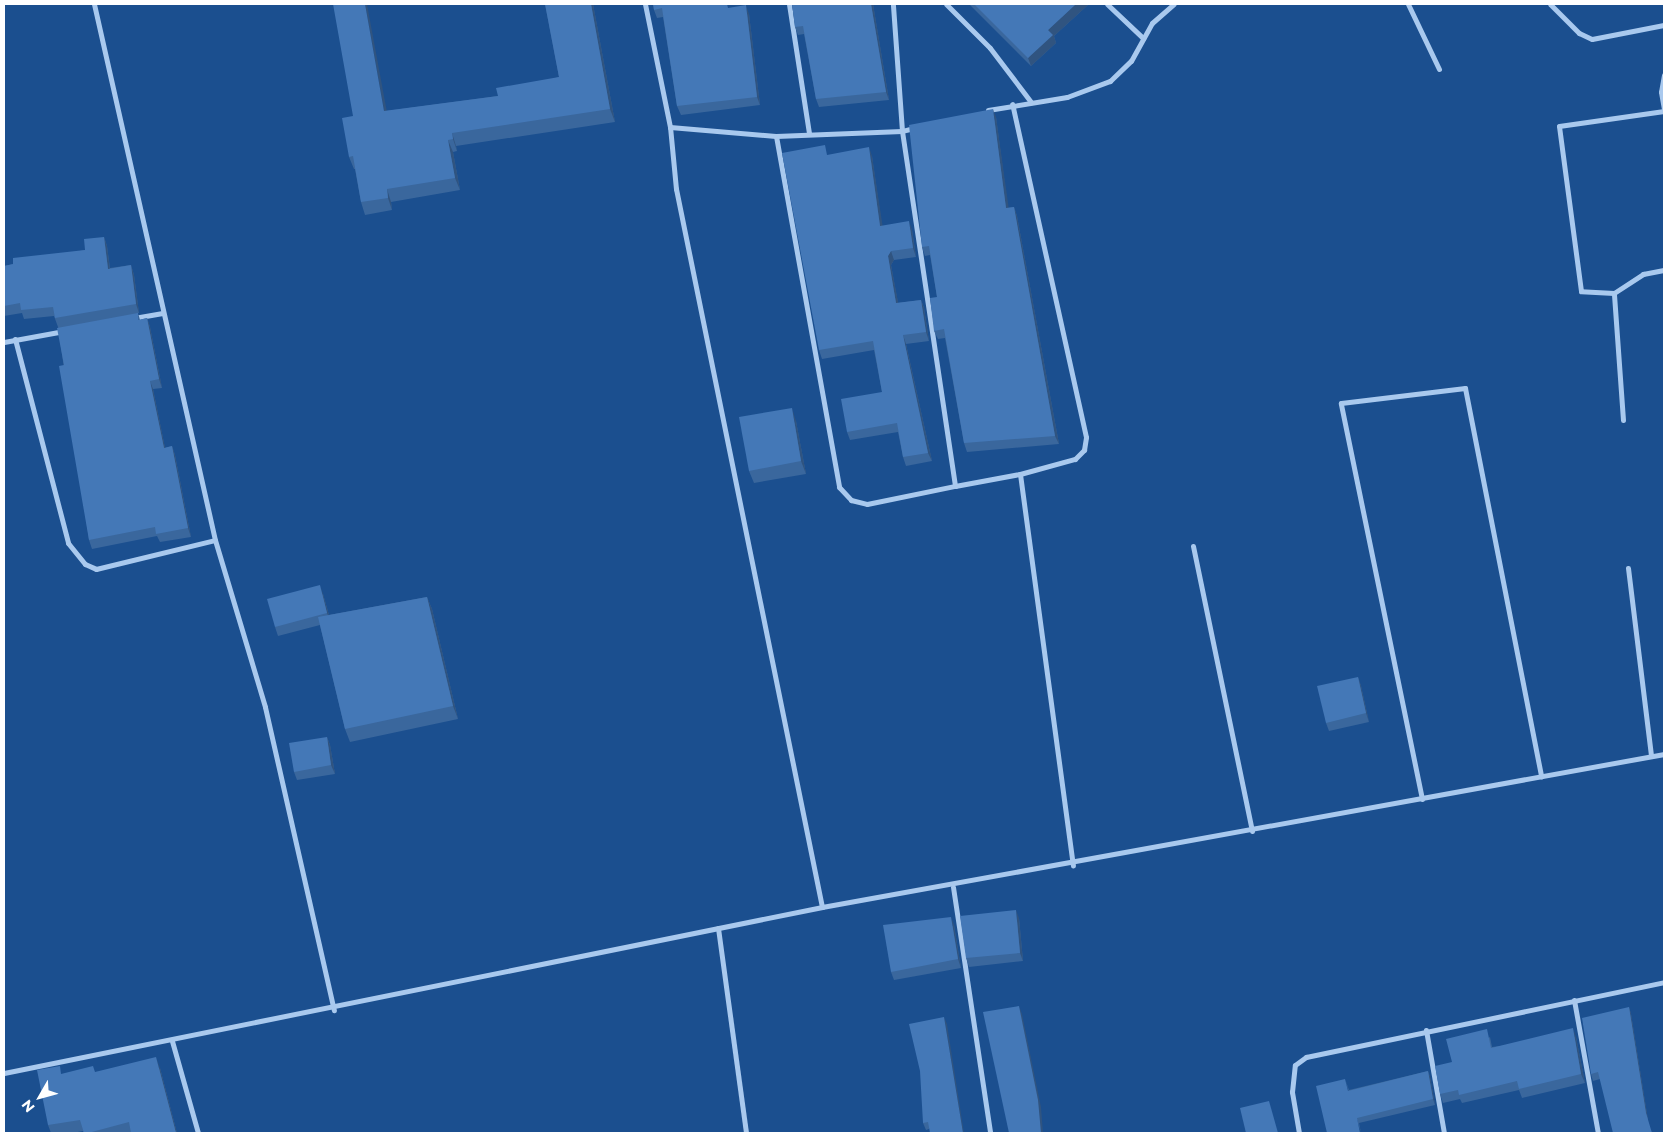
<!DOCTYPE html>
<html>
<head>
<meta charset="utf-8">
<style>
	body { margin:0 }
	#map { position:relative; width:1668px; height:1137px; overflow:hidden; background:#1b4f8f; font-family:Montserrat,sans-serif }
	div>[style] { position:absolute }
	.minor>* { height:5px; margin:-2.5px; padding:0 2.5px; transform-origin:2.5px; border-radius:2.5px; background:#a9c9ee }
	.wall>* { inset:0; background:#3a679d }
	.shaded-wall>* { inset:0; background:#305480 }
	.building>* { inset:0; background:#4478b7 }
	span { translate:-50% -50%; white-space:nowrap; text-align:center; line-height:1.15; -webkit-text-stroke:4.5px #1b4f8f; paint-order:stroke }
	.frame { position:absolute; inset:0; border:5px solid #fff; pointer-events:none }
	.north { position:absolute; left:15px; top:1072px; width:50px; height:50px; -webkit-text-stroke:4px #1b4f8f; paint-order:stroke; rotate:232deg; font-size:14px; font-weight:700; line-height:20px; text-align:center; color:#fff }
	.north::after { content:''; display:block; margin:auto; width:18px; height:22px; background:#fff; clip-path:polygon(50% 0,100% 100%,50% 72%,0 100%) }
</style>
</head>
<body>
<div id="map">
	<div class="minor">
		<div style="left:94px;top:4px;width:549px;rotate:77.28deg"></div>
		<div style="left:215px;top:540px;width:174px;rotate:73.3deg"></div>
		<div style="left:265px;top:707px;width:311px;rotate:77.2deg"></div>
		<div style="left:645px;top:4px;width:126px;rotate:78.5deg"></div>
		<div style="left:789px;top:4px;width:131px;rotate:81.2deg"></div>
		<div style="left:946px;top:4px;width:62px;rotate:45deg"></div>
		<div style="left:990px;top:48px;width:68px;rotate:52.8deg"></div>
		<div style="left:1107px;top:4px;width:50px;rotate:43.4deg"></div>
		<div style="left:1408px;top:4px;width:72px;rotate:64.5deg"></div>
		<div style="left:1550px;top:4px;width:41px;rotate:45deg"></div>
		<div style="left:1579px;top:33px;width:14px;rotate:25deg"></div>
		<div style="left:1592px;top:39px;width:73px;rotate:-11deg"></div>
		<div style="left:1664px;top:75px;width:17px;rotate:100deg"></div>
		<div style="left:1661px;top:92px;width:17px;rotate:80deg"></div>
		<div style="left:988px;top:110px;width:80px;rotate:-9.3deg"></div>
		<div style="left:1067px;top:97px;width:46px;rotate:-20.4deg"></div>
		<div style="left:1110px;top:81px;width:29px;rotate:-44deg"></div>
		<div style="left:1131px;top:61px;width:43px;rotate:-61.1deg"></div>
		<div style="left:1152px;top:23px;width:29px;rotate:-41deg"></div>
		<div style="left:914px;top:128px;width:12px;rotate:166deg"></div>
		<div style="left:902px;top:131px;width:359px;rotate:81.5deg"></div>
		<div style="left:955px;top:486px;width:66px;rotate:-10.5deg"></div>
		<div style="left:1020px;top:474px;width:57px;rotate:-15.3deg"></div>
		<div style="left:1075px;top:459px;width:13px;rotate:-45deg"></div>
		<div style="left:1084px;top:450px;width:13px;rotate:-81deg"></div>
		<div style="left:1086px;top:437px;width:341px;rotate:-102.5deg"></div>
		<div style="left:776px;top:136px;width:357px;rotate:79.8deg"></div>
		<div style="left:839px;top:487px;width:18px;rotate:47deg"></div>
		<div style="left:851px;top:500px;width:16px;rotate:14deg"></div>
		<div style="left:867px;top:504px;width:90px;rotate:-11.6deg"></div>
		<div style="left:1614px;top:293px;width:33px;rotate:-177deg"></div>
		<div style="left:1581px;top:291px;width:166px;rotate:-97.6deg"></div>
		<div style="left:1559px;top:126px;width:106px;rotate:-8.1deg"></div>
		<div style="left:134px;top:318px;width:29px;rotate:-10deg"></div>
		<div style="left:15px;top:339px;width:211px;rotate:75.4deg"></div>
		<div style="left:68px;top:543px;width:27px;rotate:51deg"></div>
		<div style="left:85px;top:564px;width:12px;rotate:24deg"></div>
		<div style="left:96px;top:569px;width:122px;rotate:-13.7deg"></div>
		<div style="left:4px;top:342px;width:61px;rotate:-10.4deg"></div>
		<div style="left:1623px;top:420px;width:127px;rotate:-94.1deg"></div>
		<div style="left:1614px;top:293px;width:35px;rotate:-33deg"></div>
		<div style="left:1643px;top:274px;width:21px;rotate:-11deg"></div>
		<div style="left:1020px;top:474px;width:395px;rotate:82.3deg"></div>
		<div style="left:1193px;top:546px;width:291px;rotate:78.3deg"></div>
		<div style="left:1628px;top:568px;width:189px;rotate:83deg"></div>
		<div style="left:1422px;top:799px;width:404px;rotate:-101.6deg"></div>
		<div style="left:1341px;top:403px;width:125px;rotate:-6.9deg"></div>
		<div style="left:1465px;top:388px;width:396px;rotate:78.9deg"></div>
		<div style="left:953px;top:887px;width:249px;rotate:81.4deg"></div>
		<div style="left:822px;top:907px;width:733px;rotate:-101.49deg"></div>
		<div style="left:676px;top:189px;width:62px;rotate:-95.5deg"></div>
		<div style="left:670px;top:127px;width:106px;rotate:4.9deg"></div>
		<div style="left:776px;top:136px;width:126px;rotate:-2.3deg"></div>
		<div style="left:902px;top:131px;width:127px;rotate:-94.1deg"></div>
		<div style="left:718px;top:928px;width:207px;rotate:82.2deg"></div>
		<div style="left:1574px;top:1000px;width:135px;rotate:79.8deg"></div>
		<div style="left:1426px;top:1030px;width:105px;rotate:80.1deg"></div>
		<div style="left:172px;top:1041px;width:96px;rotate:74.2deg"></div>
		<div style="left:4px;top:1073px;width:835px;rotate:-11.47deg"></div>
		<div style="left:822px;top:907px;width:856px;rotate:-10.3deg"></div>
		<div style="left:1299px;top:1133px;width:42px;rotate:-99.7deg"></div>
		<div style="left:1292px;top:1092px;width:27px;rotate:-84deg"></div>
		<div style="left:1295px;top:1065px;width:14px;rotate:-36deg"></div>
		<div style="left:1306px;top:1057px;width:366px;rotate:-11.8deg"></div>
	</div>
	<div class="wall">
		<div style="clip-path:polygon(545px 4px,593px 4px,615px 122px,456px 146px,457px 151px,453px 152px,460px 190px,391px 202px,392px 210px,365px 215px,361px 202px,355px 169px,354px 169px,349px 157px,386px 111px,498px 96px,559px 77px)"></div>
		<div style="clip-path:polygon(653px 4px,729px 8px,749px 14px,760px 105px,681px 115px,677px 106px,663px 17px,657px 18px,654px 10px)"></div>
		<div style="clip-path:polygon(792px 4px,873px 4px,889px 100px,819px 107px,816px 99px,804px 34px,798px 35px,795px 27px)"></div>
		<div style="clip-path:polygon(969px 4px,1089px 4px,1054px 36px,1056px 43px,1031px 66px)"></div>
		<div style="clip-path:polygon(996px 117px,1008px 208px,1014px 207px,1017px 216px,1059px 444px,967px 452px,964px 443px,945px 338px,938px 339px,934px 331px,937px 297px,930px 255px,925px 256px,922px 247px)"></div>
		<div style="clip-path:polygon(872px 156px,882px 226px,912px 230px,916px 257px,894px 260px,891px 265px,898px 303px,921px 300px,924px 308px,929px 341px,906px 344px,932px 461px,906px 466px,903px 457px,898px 432px,850px 440px,847px 432px,882px 392px,874px 350px,822px 359px,819px 350px)"></div>
		<div style="clip-path:polygon(104px 237px,107px 246px,110px 268px,131px 265px,134px 275px,139px 313px,138px 313px,140px 320px,147px 318px,150px 327px,162px 388px,153px 389px,165px 448px,172px 446px,175px 455px,191px 537px,160px 542px,157px 536px,92px 549px,89px 540px,58px 327px,54px 316px,24px 319px,22px 313px,4px 316px,4px 266px,85px 250px)"></div>
		<div style="clip-path:polygon(796px 421px,806px 474px,754px 483px,749px 471px)"></div>
		<div style="clip-path:polygon(323px 594px,329px 615px,427px 597px,432px 609px,458px 719px,350px 742px,345px 729px,320px 625px,278px 636px,275px 627px)"></div>
		<div style="clip-path:polygon(1358px 677px,1361px 686px,1369px 722px,1329px 731px,1326px 723px)"></div>
		<div style="clip-path:polygon(327px 737px,330px 745px,335px 774px,297px 780px,294px 772px)"></div>
		<div style="clip-path:polygon(1019px 918px,1023px 961px,969px 967px,966px 958px)"></div>
		<div style="clip-path:polygon(954px 925px,961px 968px,894px 980px,891px 972px)"></div>
		<div style="clip-path:polygon(1629px 1007px,1631px 1014px,1648px 1120px,1600px 1079px,1593px 1081px,1591px 1074px)"></div>
		<div style="clip-path:polygon(947px 1024px,929px 1129px,926px 1130px,923px 1123px)"></div>
		<div style="clip-path:polygon(1490px 1037px,1492px 1047px,1576px 1037px,1585px 1083px,1522px 1098px,1519px 1090px,1462px 1103px,1460px 1099px,1443px 1103px,1440px 1094px,1452px 1062px)"></div>
		<div style="clip-path:polygon(160px 1068px,177px 1133px,84px 1133px,83px 1131px,72px 1133px,51px 1133px,48px 1125px,63px 1074px)"></div>
		<div style="clip-path:polygon(1428px 1071px,1430px 1077px,1435px 1105px,1359px 1123px,1361px 1133px,1345px 1079px,1349px 1090px)"></div>
	</div>
	<div class="shaded-wall">
		<div style="clip-path:polygon(365px 4px,367px 4px,389px 123px,384px 111px)"></div>
		<div style="clip-path:polygon(591px 4px,593px 4px,615px 122px,610px 109px)"></div>
		<div style="clip-path:polygon(871px 4px,873px 4px,889px 100px,886px 92px)"></div>
		<div style="clip-path:polygon(1076px 4px,1089px 4px,1054px 36px,1056px 43px,1031px 66px,1028px 58px,1048px 30px)"></div>
		<div style="clip-path:polygon(746px 5px,749px 14px,760px 105px,757px 97px)"></div>
		<div style="clip-path:polygon(993px 109px,996px 117px,1010px 217px,1006px 208px)"></div>
		<div style="clip-path:polygon(452px 133px,456px 146px,457px 151px,453px 139px)"></div>
		<div style="clip-path:polygon(448px 140px,453px 152px,460px 190px,455px 178px)"></div>
		<div style="clip-path:polygon(869px 147px,872px 156px,884px 235px,880px 226px)"></div>
		<div style="clip-path:polygon(387px 189px,391px 202px,392px 210px,388px 198px)"></div>
		<div style="clip-path:polygon(1014px 207px,1017px 216px,1059px 444px,1055px 436px)"></div>
		<div style="clip-path:polygon(909px 221px,912px 230px,916px 257px,913px 248px)"></div>
		<div style="clip-path:polygon(104px 237px,107px 246px,111px 278px,108px 269px)"></div>
		<div style="clip-path:polygon(891px 251px,894px 260px,891px 265px,900px 312px,896px 303px,888px 256px)"></div>
		<div style="clip-path:polygon(131px 265px,134px 275px,139px 313px,136px 304px)"></div>
		<div style="clip-path:polygon(921px 300px,924px 308px,929px 341px,926px 332px)"></div>
		<div style="clip-path:polygon(147px 318px,150px 327px,162px 388px,159px 379px)"></div>
		<div style="clip-path:polygon(903px 335px,906px 344px,932px 461px,928px 453px)"></div>
		<div style="clip-path:polygon(150px 381px,153px 389px,167px 457px,164px 448px)"></div>
		<div style="clip-path:polygon(792px 408px,796px 421px,806px 474px,801px 461px)"></div>
		<div style="clip-path:polygon(172px 446px,175px 455px,191px 537px,188px 528px)"></div>
		<div style="clip-path:polygon(320px 585px,323px 594px,331px 622px,327px 613px)"></div>
		<div style="clip-path:polygon(427px 597px,432px 609px,458px 719px,453px 706px)"></div>
		<div style="clip-path:polygon(1358px 677px,1361px 686px,1369px 722px,1366px 713px)"></div>
		<div style="clip-path:polygon(327px 737px,330px 745px,335px 774px,331px 765px)"></div>
		<div style="clip-path:polygon(1016px 910px,1019px 918px,1023px 961px,1020px 953px)"></div>
		<div style="clip-path:polygon(951px 917px,954px 925px,961px 968px,958px 959px)"></div>
		<div style="clip-path:polygon(1019px 1006px,1022px 1014px,1041px 1107px,1043px 1133px,1041px 1133px)"></div>
		<div style="clip-path:polygon(1629px 1007px,1631px 1014px,1648px 1120px,1652px 1133px,1646px 1113px)"></div>
		<div style="clip-path:polygon(944px 1017px,947px 1024px,964px 1133px,963px 1133px)"></div>
		<div style="clip-path:polygon(1573px 1028px,1576px 1037px,1585px 1083px,1581px 1074px)"></div>
		<div style="clip-path:polygon(156px 1057px,160px 1068px,177px 1133px,176px 1133px)"></div>
		<div style="clip-path:polygon(1428px 1071px,1430px 1077px,1435px 1105px,1433px 1099px)"></div>
	</div>
	<div class="building">
		<div style="clip-path:polygon(333px 4px,365px 4px,384px 111px,498px 96px,496px 88px,559px 77px,545px 4px,591px 4px,610px 109px,452px 133px,453px 139px,448px 140px,455px 178px,387px 189px,388px 198px,361px 202px,353px 156px,349px 157px,342px 118px,353px 116px)"></div>
		<div style="clip-path:polygon(653px 4px,727px 4px,728px 8px,746px 5px,757px 97px,677px 106px,662px 8px,654px 10px)"></div>
		<div style="clip-path:polygon(792px 4px,871px 4px,886px 92px,816px 99px,803px 26px,795px 27px)"></div>
		<div style="clip-path:polygon(974px 4px,1076px 4px,1048px 30px,1053px 35px,1028px 58px)"></div>
		<div style="clip-path:polygon(993px 109px,1006px 208px,1014px 207px,1055px 436px,964px 443px,944px 329px,934px 331px,930px 298px,937px 297px,929px 246px,922px 247px,909px 125px)"></div>
		<div style="clip-path:polygon(825px 145px,827px 155px,869px 147px,880px 226px,909px 221px,913px 248px,891px 251px,888px 256px,896px 303px,921px 300px,926px 332px,903px 335px,928px 453px,903px 457px,897px 423px,847px 432px,841px 399px,882px 392px,873px 341px,819px 350px,782px 153px)"></div>
		<div style="clip-path:polygon(104px 237px,108px 269px,131px 265px,136px 304px,55px 318px,53px 307px,21px 310px,20px 303px,4px 306px,4px 266px,13px 264px,13px 258px,85px 250px,84px 239px)"></div>
		<div style="clip-path:polygon(138px 313px,138px 320px,147px 318px,159px 379px,150px 381px,164px 448px,172px 446px,188px 528px,156px 534px,155px 527px,89px 540px,59px 366px,64px 365px,57px 328px)"></div>
		<div style="clip-path:polygon(792px 408px,801px 461px,749px 471px,739px 417px)"></div>
		<div style="clip-path:polygon(320px 585px,327px 613px,275px 627px,267px 599px)"></div>
		<div style="clip-path:polygon(427px 597px,453px 706px,345px 729px,318px 617px)"></div>
		<div style="clip-path:polygon(1358px 677px,1366px 713px,1326px 723px,1317px 686px)"></div>
		<div style="clip-path:polygon(327px 737px,331px 765px,294px 772px,289px 743px)"></div>
		<div style="clip-path:polygon(1016px 910px,1020px 953px,966px 958px,960px 916px)"></div>
		<div style="clip-path:polygon(951px 917px,958px 959px,891px 972px,883px 925px)"></div>
		<div style="clip-path:polygon(1019px 1006px,1038px 1100px,1041px 1133px,1009px 1133px,983px 1012px)"></div>
		<div style="clip-path:polygon(1629px 1007px,1646px 1113px,1652px 1133px,1613px 1133px,1598px 1072px,1591px 1074px,1582px 1018px)"></div>
		<div style="clip-path:polygon(944px 1017px,963px 1133px,930px 1133px,928px 1122px,923px 1123px,920px 1071px,909px 1024px)"></div>
		<div style="clip-path:polygon(1573px 1028px,1581px 1074px,1519px 1089px,1517px 1081px,1459px 1095px,1458px 1090px,1440px 1094px,1435px 1066px,1452px 1062px,1446px 1039px,1487px 1029px,1491px 1048px)"></div>
		<div style="clip-path:polygon(156px 1057px,176px 1133px,131px 1133px,129px 1122px,88px 1133px,84px 1133px,80px 1120px,48px 1125px,37px 1070px,60px 1066px,61px 1074px,93px 1066px,95px 1072px)"></div>
		<div style="clip-path:polygon(1428px 1071px,1433px 1099px,1357px 1118px,1360px 1133px,1327px 1133px,1316px 1086px,1345px 1079px,1348px 1091px)"></div>
		<div style="clip-path:polygon(1269px 1101px,1278px 1133px,1246px 1133px,1240px 1108px)"></div>
	</div>
	<div class="frame"></div>
	<div class="north">N</div>
</div>
</body>
</html>
